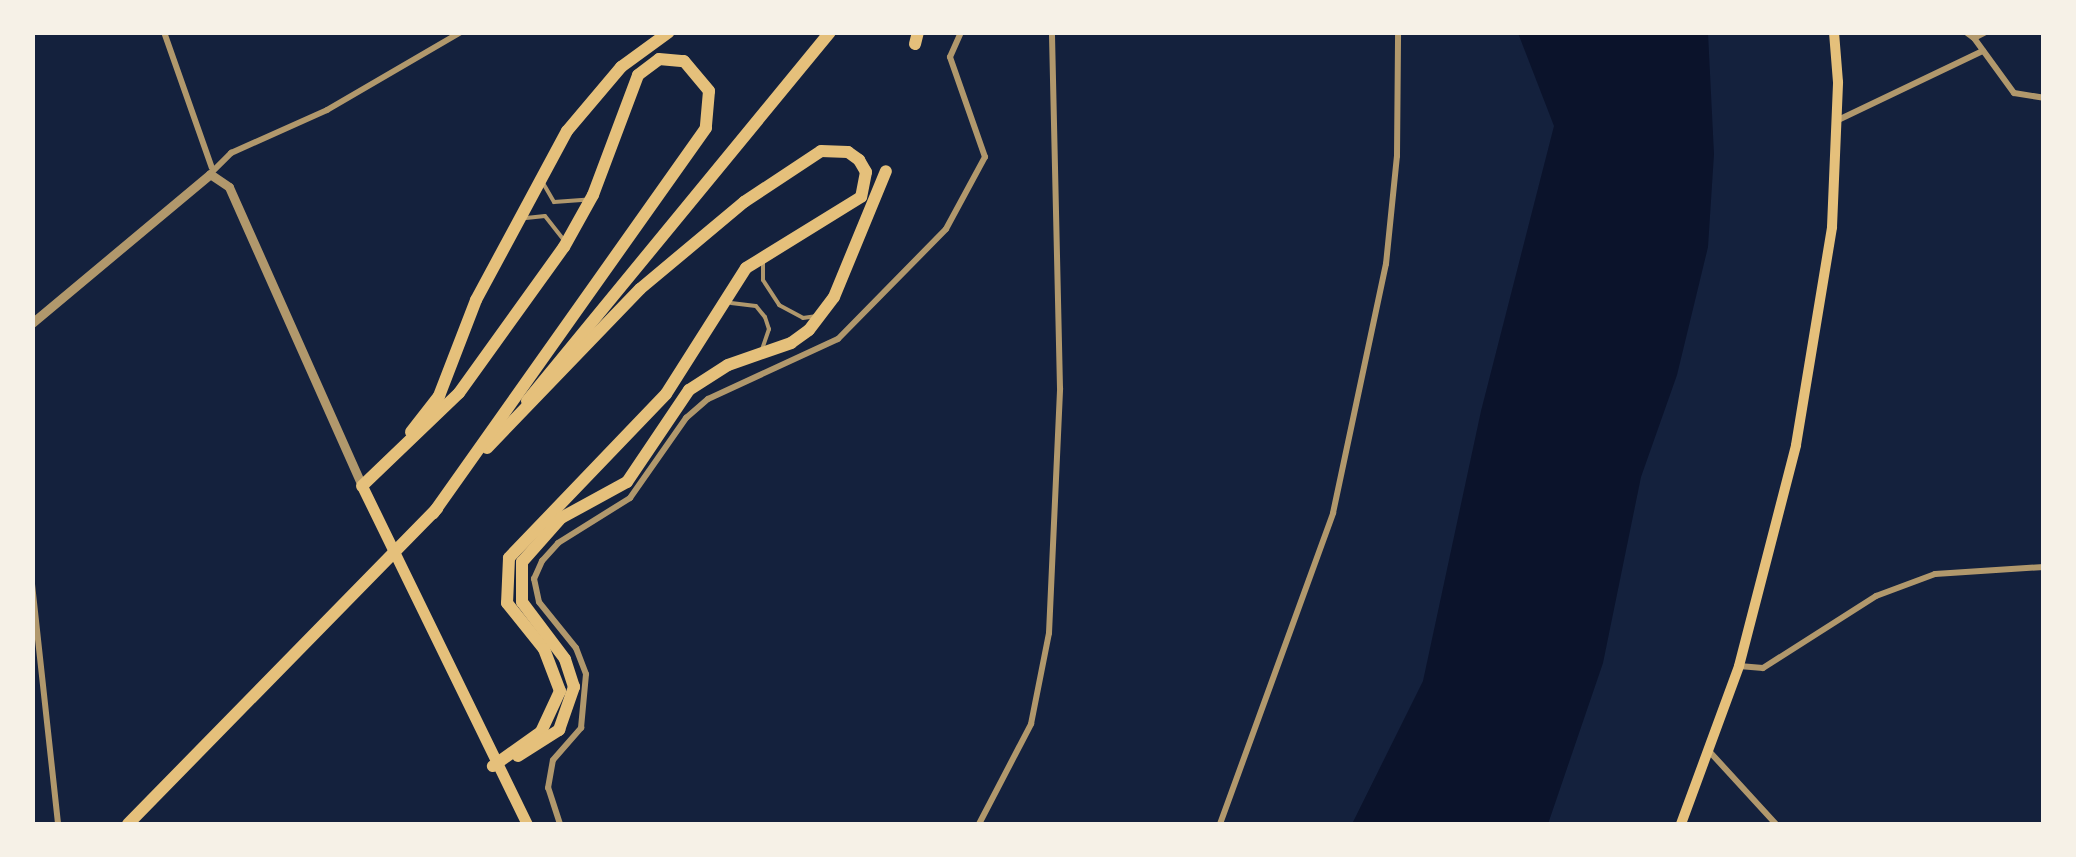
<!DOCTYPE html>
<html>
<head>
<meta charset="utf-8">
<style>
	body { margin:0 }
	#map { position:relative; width:2076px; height:857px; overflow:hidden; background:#14213d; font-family:Commissioner,sans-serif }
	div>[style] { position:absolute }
	.water>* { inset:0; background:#0b132b }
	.service>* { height:4px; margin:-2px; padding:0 2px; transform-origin:2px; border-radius:2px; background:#b1986c }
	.minor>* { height:6px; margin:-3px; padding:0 3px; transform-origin:3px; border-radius:3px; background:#b1986c }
	.tertiary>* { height:9px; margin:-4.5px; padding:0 4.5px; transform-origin:4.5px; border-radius:4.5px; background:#b1986c }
	.secondary>* { height:10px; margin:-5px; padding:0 5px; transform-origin:5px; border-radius:5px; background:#e5c07b }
	.primary>* { height:11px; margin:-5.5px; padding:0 5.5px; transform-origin:5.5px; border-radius:5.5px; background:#e5c07b }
	.motorway>* { height:12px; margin:-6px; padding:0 6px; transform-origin:6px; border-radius:6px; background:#e5c07b }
	span { translate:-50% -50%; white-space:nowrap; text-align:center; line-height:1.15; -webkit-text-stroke:8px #f6f1e7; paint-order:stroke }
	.frame { position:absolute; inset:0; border:35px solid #f6f1e7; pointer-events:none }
</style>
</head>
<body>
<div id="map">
	<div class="water">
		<div style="clip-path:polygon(1518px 33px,1708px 33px,1714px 154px,1708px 247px,1677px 375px,1641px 477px,1603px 663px,1548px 824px,1352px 824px,1423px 681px,1481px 411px,1554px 126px)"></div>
	</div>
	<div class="service">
		<div style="left:543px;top:183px;width:22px;rotate:60deg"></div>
		<div style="left:554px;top:202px;width:31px;rotate:-4deg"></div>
		<div style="left:526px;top:218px;width:19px;rotate:-6deg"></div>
		<div style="left:545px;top:216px;width:29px;rotate:52deg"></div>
		<div style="left:763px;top:261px;width:19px;rotate:90deg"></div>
		<div style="left:763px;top:280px;width:30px;rotate:57deg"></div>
		<div style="left:779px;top:305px;width:27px;rotate:28deg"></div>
		<div style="left:803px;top:318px;width:14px;rotate:-8deg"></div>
		<div style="left:731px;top:303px;width:25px;rotate:7deg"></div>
		<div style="left:756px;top:306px;width:14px;rotate:51deg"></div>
		<div style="left:765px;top:317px;width:13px;rotate:72deg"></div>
		<div style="left:769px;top:329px;width:21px;rotate:109deg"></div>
	</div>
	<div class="minor">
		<div style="left:164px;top:32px;width:144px;rotate:70.6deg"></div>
		<div style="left:1966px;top:32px;width:10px;rotate:37deg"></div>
		<div style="left:1974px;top:38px;width:13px;rotate:-27deg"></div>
		<div style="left:1974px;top:38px;width:68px;rotate:54deg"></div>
		<div style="left:2014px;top:93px;width:30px;rotate:9deg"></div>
		<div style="left:1836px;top:121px;width:163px;rotate:-25.5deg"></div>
		<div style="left:210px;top:174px;width:30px;rotate:-45deg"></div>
		<div style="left:231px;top:153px;width:105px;rotate:-24.1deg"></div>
		<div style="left:327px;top:110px;width:155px;rotate:-30.2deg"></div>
		<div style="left:32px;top:584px;width:241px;rotate:83.8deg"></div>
		<div style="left:1739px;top:666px;width:24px;rotate:5deg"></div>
		<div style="left:1763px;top:668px;width:134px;rotate:-32.5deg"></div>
		<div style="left:1876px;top:596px;width:63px;rotate:-20.4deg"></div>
		<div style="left:1935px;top:574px;width:109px;rotate:-3.7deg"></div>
		<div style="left:1709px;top:751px;width:99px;rotate:47.5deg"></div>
		<div style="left:560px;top:824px;width:38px;rotate:-108deg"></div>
		<div style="left:548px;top:788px;width:28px;rotate:-80deg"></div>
		<div style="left:553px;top:760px;width:43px;rotate:-48.8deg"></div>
		<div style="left:581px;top:728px;width:54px;rotate:-84.7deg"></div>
		<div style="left:586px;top:674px;width:28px;rotate:-111deg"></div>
		<div style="left:576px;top:648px;width:59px;rotate:-128.8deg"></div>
		<div style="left:539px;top:602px;width:24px;rotate:-102deg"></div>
		<div style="left:534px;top:579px;width:20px;rotate:-66deg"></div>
		<div style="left:542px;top:561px;width:24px;rotate:-48deg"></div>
		<div style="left:558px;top:543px;width:85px;rotate:-32deg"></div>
		<div style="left:630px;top:498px;width:98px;rotate:-55deg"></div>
		<div style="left:686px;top:418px;width:29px;rotate:-41deg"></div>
		<div style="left:708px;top:399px;width:143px;rotate:-24.8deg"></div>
		<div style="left:838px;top:339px;width:154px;rotate:-45.5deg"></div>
		<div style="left:946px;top:229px;width:82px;rotate:-61.6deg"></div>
		<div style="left:985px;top:157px;width:106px;rotate:-109.3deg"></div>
		<div style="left:950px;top:57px;width:27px;rotate:-66deg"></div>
		<div style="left:979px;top:824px;width:113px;rotate:-62.5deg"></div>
		<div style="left:1031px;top:724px;width:93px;rotate:-78.8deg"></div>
		<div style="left:1049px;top:633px;width:245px;rotate:-87.4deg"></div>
		<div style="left:1060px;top:388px;width:356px;rotate:-91.3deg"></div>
		<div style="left:1220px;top:824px;width:331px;rotate:-70deg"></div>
		<div style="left:1333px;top:513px;width:255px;rotate:-78deg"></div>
		<div style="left:1386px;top:264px;width:109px;rotate:-84.2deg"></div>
		<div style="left:1397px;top:156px;width:124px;rotate:-89.5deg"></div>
	</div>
	<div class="tertiary">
		<div style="left:32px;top:323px;width:232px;rotate:-39.9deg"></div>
		<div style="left:210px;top:174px;width:23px;rotate:34deg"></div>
		<div style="left:229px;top:187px;width:327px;rotate:66deg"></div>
	</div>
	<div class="secondary">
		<div style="left:1681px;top:824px;width:168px;rotate:-69.8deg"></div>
		<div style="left:1739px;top:666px;width:228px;rotate:-75.5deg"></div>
		<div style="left:1796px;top:445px;width:221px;rotate:-80.6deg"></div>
		<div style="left:1832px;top:227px;width:145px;rotate:-87.6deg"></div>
		<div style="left:1838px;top:82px;width:50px;rotate:-94.6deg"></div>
	</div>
	<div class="primary">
		<div style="left:362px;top:486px;width:376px;rotate:64deg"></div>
	</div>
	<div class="motorway">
		<div style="left:915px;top:44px;width:12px;rotate:-76deg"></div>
		<div style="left:527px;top:401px;width:477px;rotate:-50.6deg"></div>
		<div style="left:411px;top:432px;width:46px;rotate:-52.1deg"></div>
		<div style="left:439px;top:396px;width:103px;rotate:-68.9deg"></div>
		<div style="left:476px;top:300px;width:192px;rotate:-61.7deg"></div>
		<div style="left:567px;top:131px;width:84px;rotate:-49.8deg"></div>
		<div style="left:621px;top:67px;width:59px;rotate:-36.1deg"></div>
		<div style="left:487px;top:448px;width:221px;rotate:-46.1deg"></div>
		<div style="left:640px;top:289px;width:136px;rotate:-39.9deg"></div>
		<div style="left:744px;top:202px;width:92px;rotate:-33.5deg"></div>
		<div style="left:821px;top:151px;width:27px;rotate:2deg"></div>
		<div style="left:848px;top:152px;width:14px;rotate:36deg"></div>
		<div style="left:859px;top:160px;width:14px;rotate:60deg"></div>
		<div style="left:866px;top:172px;width:25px;rotate:101deg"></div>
		<div style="left:861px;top:197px;width:135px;rotate:148.3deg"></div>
		<div style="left:746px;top:268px;width:149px;rotate:122.4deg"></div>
		<div style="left:666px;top:394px;width:227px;rotate:133.8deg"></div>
		<div style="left:509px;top:558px;width:45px;rotate:92.5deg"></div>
		<div style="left:507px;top:603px;width:59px;rotate:51.2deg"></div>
		<div style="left:544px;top:649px;width:45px;rotate:69.1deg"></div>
		<div style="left:560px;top:691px;width:45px;rotate:114.9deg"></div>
		<div style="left:541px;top:732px;width:59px;rotate:144.7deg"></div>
		<div style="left:362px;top:486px;width:134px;rotate:-43.8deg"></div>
		<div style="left:459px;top:393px;width:180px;rotate:-54.3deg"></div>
		<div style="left:564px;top:247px;width:60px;rotate:-60.9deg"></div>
		<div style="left:593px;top:195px;width:128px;rotate:-69.4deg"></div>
		<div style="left:638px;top:75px;width:26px;rotate:-37deg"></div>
		<div style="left:659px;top:59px;width:25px;rotate:5deg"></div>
		<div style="left:684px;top:61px;width:39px;rotate:50deg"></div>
		<div style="left:709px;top:91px;width:37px;rotate:95deg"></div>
		<div style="left:706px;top:128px;width:472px;rotate:125.3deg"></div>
		<div style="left:518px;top:756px;width:49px;rotate:-32.4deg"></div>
		<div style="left:559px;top:730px;width:46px;rotate:-70.8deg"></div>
		<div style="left:574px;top:687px;width:29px;rotate:-108deg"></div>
		<div style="left:565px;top:659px;width:71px;rotate:-127deg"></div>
		<div style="left:522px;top:602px;width:40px;rotate:-90deg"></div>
		<div style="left:522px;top:562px;width:59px;rotate:-48.4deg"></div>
		<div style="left:561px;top:518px;width:75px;rotate:-28.6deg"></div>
		<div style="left:627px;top:482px;width:111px;rotate:-56deg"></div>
		<div style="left:689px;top:390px;width:46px;rotate:-32.7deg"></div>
		<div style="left:728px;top:365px;width:67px;rotate:-19.2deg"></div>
		<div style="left:791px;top:343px;width:22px;rotate:-36deg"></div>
		<div style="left:809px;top:330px;width:41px;rotate:-52.9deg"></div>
		<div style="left:834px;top:297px;width:136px;rotate:-67.6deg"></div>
		<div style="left:128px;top:824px;width:442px;rotate:-45.6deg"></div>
	</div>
	<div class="frame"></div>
</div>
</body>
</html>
